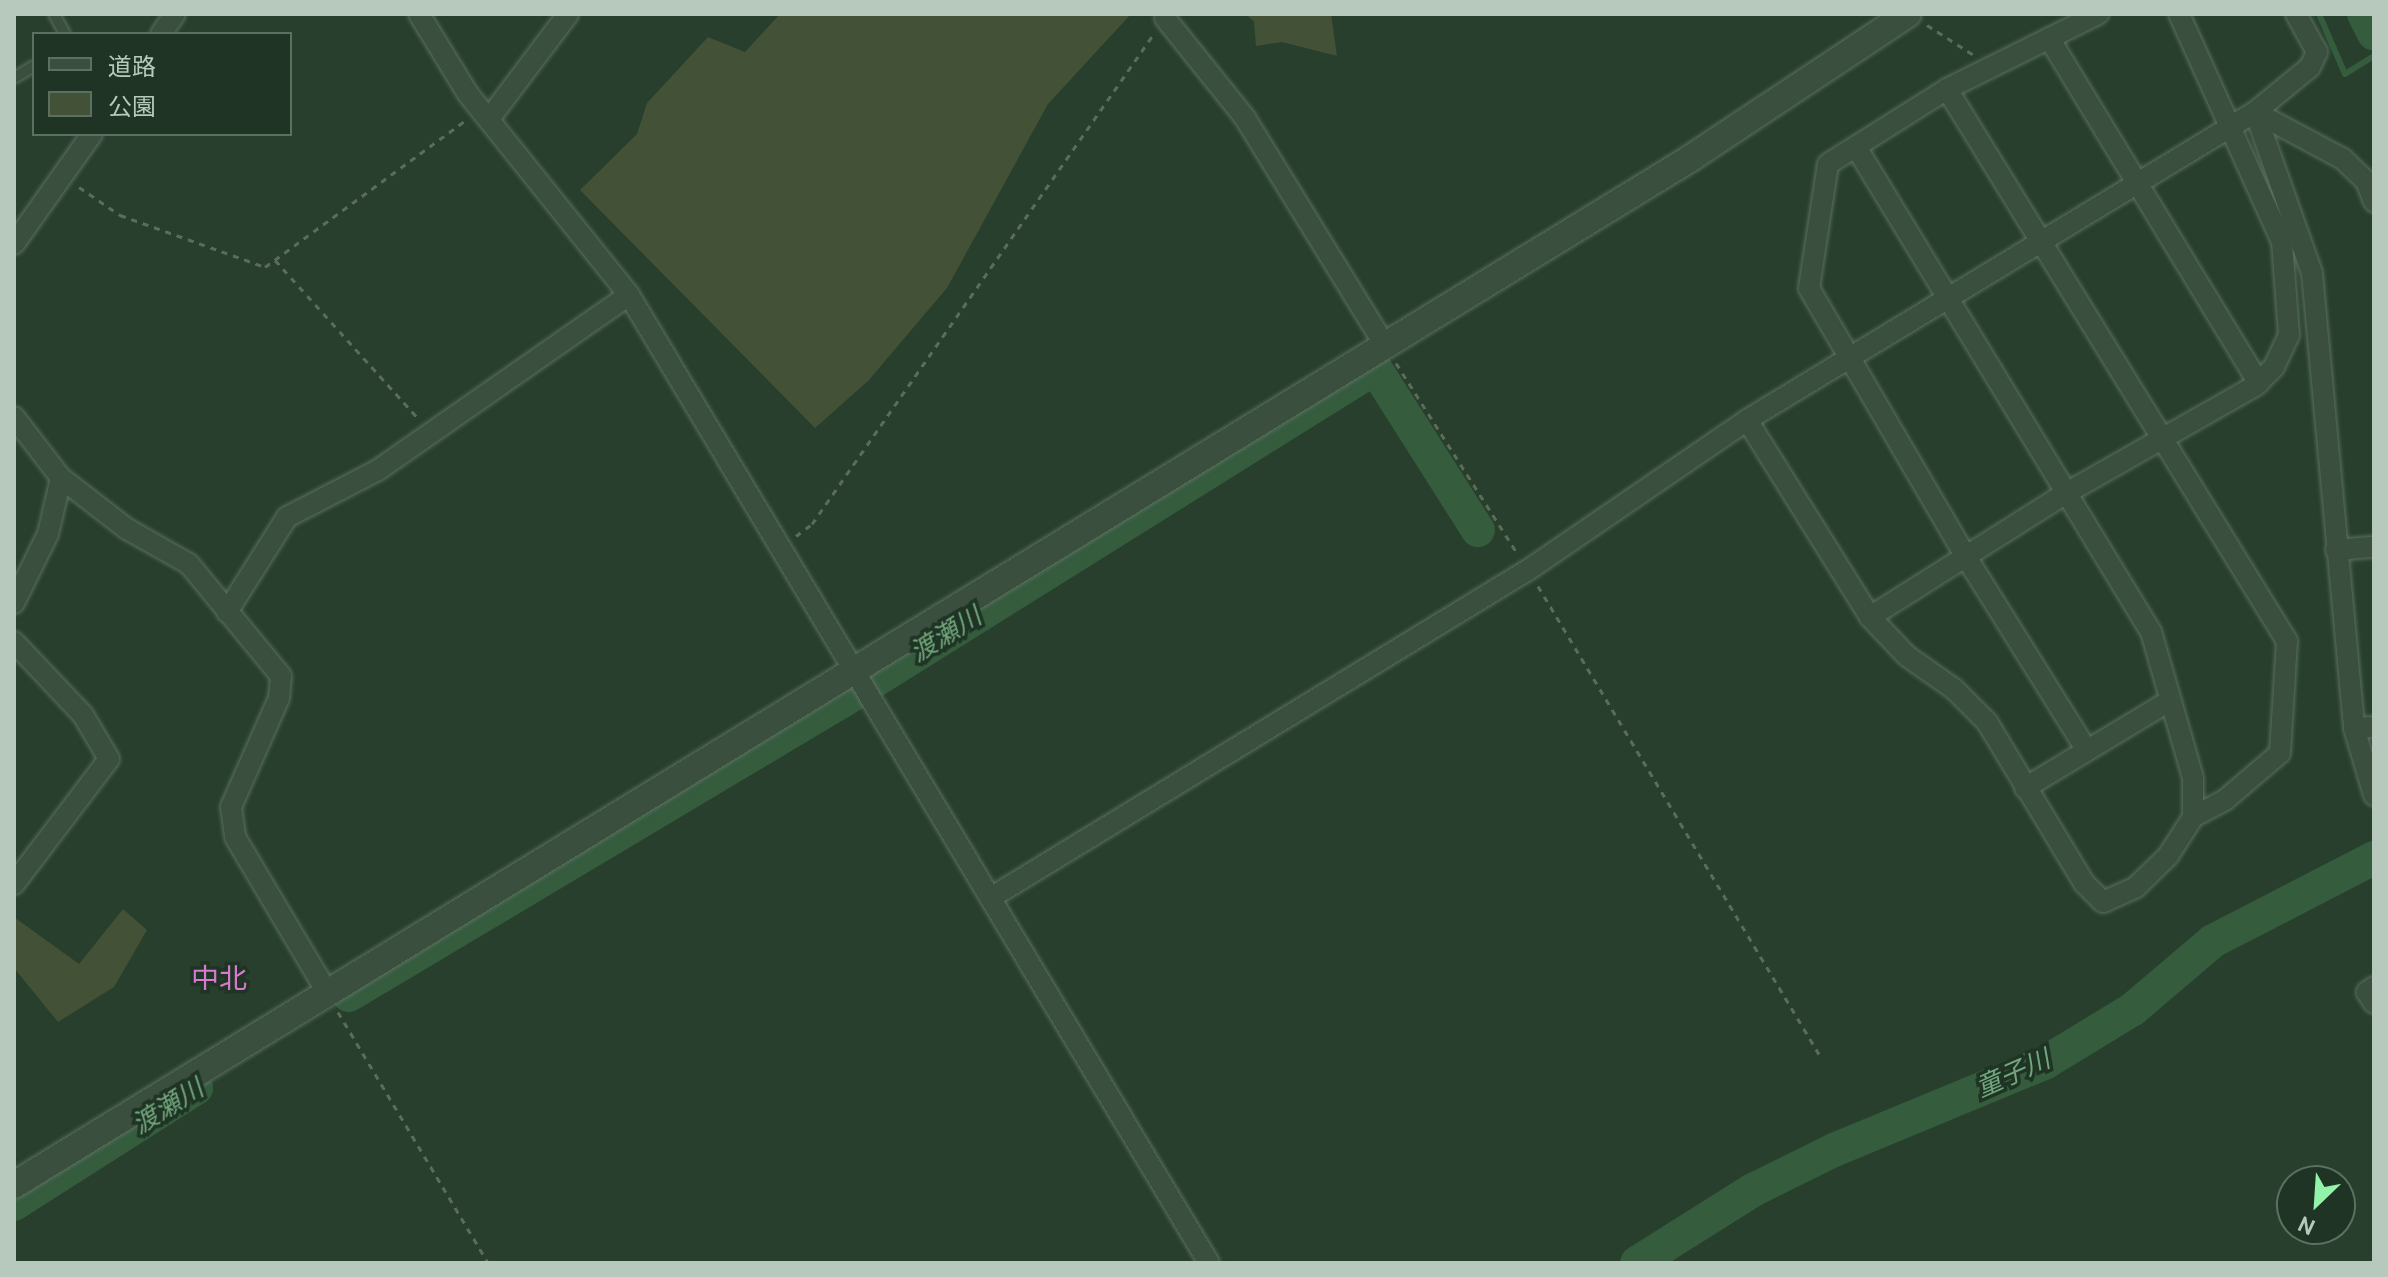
<!DOCTYPE html>
<html>
<head>
<meta charset="utf-8">
<style>
	body { margin:0 }
	#map { position:relative; width:2388px; height:1277px; overflow:hidden; background:#273f2c; font-family:Cabin,"Noto Sans JP",sans-serif }
	div>[style] { position:absolute }
	.green>* { inset:0; background:#435137 }
	.stream>* { height:6px; margin:-3px; padding:0 3px; transform-origin:3px; border-radius:3px; background:#345c3d }
	.river>* { height:34px; margin:-17px; padding:0 17px; transform-origin:17px; border-radius:17px; background:#345c3d }
	.path>* { height:3px; margin-top:-1.5px; transform-origin:0; background:repeating-linear-gradient(90deg,#5c6c58 0 6px,transparent 0 12px) }
	.roads { filter:drop-shadow(0 0 2px #5b6f60) drop-shadow(0 0 2px #5b6f60) }
	.service>* { height:10px; margin:-5px; padding:0 5px; transform-origin:5px; border-radius:5px; background:#3b4f3f }
	.minor>* { height:20px; margin:-10px; padding:0 10px; transform-origin:10px; border-radius:10px; background:#3b4f3f }
	.tertiary>* { height:26px; margin:-13px; padding:0 13px; transform-origin:13px; border-radius:13px; background:#3b4f3f }
	span { translate:-50% -50%; white-space:nowrap; text-align:center; line-height:1.15; -webkit-text-stroke:7px #1f3424; paint-order:stroke }
	.water-label { font-size:26px; color:#72a67d; font-style:italic }
	.quarter-label { font-size:28px; color:#d57ace }
	.frame { position:absolute; inset:0; border:16px solid #b7c9bc; pointer-events:none }
	.legend { position:absolute; left:32px; top:32px; width:260px; height:104px; box-sizing:border-box; background:#1f3424; border:2px solid #5c7061; margin:0; padding:10px 14px; list-style:none; font-size:24px; color:#b7c9bc }
	.legend li { display:flex; align-items:center; gap:16px; height:40px }
	.legend b { width:40px; border:2px solid #5c7061 }
	.north { position:absolute; left:2276px; top:1165px; width:80px; height:80px; box-sizing:border-box; background:#1f3424; border:2px solid #5c7061; border-radius:50%; rotate:205deg; font-size:22px; font-weight:700; line-height:32px; text-align:center; color:#b7c9bc }
	.north::after { content:''; display:block; margin:auto; width:28px; height:36px; background:#92f3ab; clip-path:polygon(50% 0,100% 100%,50% 72%,0 100%) }
</style>
</head>
<body>
<div id="map">
	<div class="green">
		<div style="clip-path:polygon(780px 14px,1131px 14px,1048px 104px,947px 288px,868px 381px,815px 428px,580px 190px,637px 134px,647px 103px,708px 37px,745px 52px)"></div>
		<div style="clip-path:polygon(1246px 14px,1331px 14px,1337px 56px,1282px 42px,1256px 46px,1254px 22px)"></div>
		<div style="clip-path:polygon(123px 909px,147px 930px,114px 987px,58px 1022px,14px 968px,14px 917px,79px 964px)"></div>
	</div>
	<div class="stream">
		<div style="left:2319px;top:14px;width:65px;rotate:66.6deg"></div>
		<div style="left:2345px;top:74px;width:34px;rotate:-32deg"></div>
	</div>
	<div class="river">
		<div style="left:2364px;top:14px;width:22px;rotate:63deg"></div>
		<div style="left:349px;top:995px;width:574px;rotate:-30.81deg"></div>
		<div style="left:842px;top:701px;width:628px;rotate:-32deg"></div>
		<div style="left:1375px;top:368px;width:192px;rotate:57.6deg"></div>
		<div style="left:14px;top:1204px;width:216px;rotate:-32.5deg"></div>
		<div style="left:1637px;top:1263px;width:137px;rotate:-32.2deg"></div>
		<div style="left:1753px;top:1190px;width:90px;rotate:-26.3deg"></div>
		<div style="left:1834px;top:1150px;width:230px;rotate:-22.5deg"></div>
		<div style="left:2046px;top:1062px;width:102px;rotate:-31.3deg"></div>
		<div style="left:2133px;top:1009px;width:105px;rotate:-40.4deg"></div>
		<div style="left:2213px;top:941px;width:181px;rotate:-27.3deg"></div>
	</div>
	<div class="path">
		<div style="left:1927px;top:25px;width:56px;rotate:32.6deg"></div>
		<div style="left:79px;top:187px;width:50px;rotate:34.3deg"></div>
		<div style="left:120px;top:215px;width:154px;rotate:19.7deg"></div>
		<div style="left:265px;top:267px;width:249px;rotate:-36.2deg"></div>
		<div style="left:275px;top:260px;width:213px;rotate:47.9deg"></div>
		<div style="left:1396px;top:363px;width:225px;rotate:57.5deg"></div>
		<div style="left:796px;top:536px;width:20px;rotate:-37deg"></div>
		<div style="left:812px;top:524px;width:596px;rotate:-55.11deg"></div>
		<div style="left:1538px;top:586px;width:546px;rotate:59.02deg"></div>
		<div style="left:338px;top:1012px;width:292px;rotate:59.1deg"></div>
		<div style="left:2370px;top:1263px;width:4px;rotate:-27deg"></div>
	</div>
	<div class="roads">
		<div class="service">
			<div style="left:54px;top:14px;width:23px;rotate:61deg"></div>
			<div style="left:14px;top:78px;width:23px;rotate:-31deg"></div>
		</div>
		<div class="minor">
			<div style="left:419px;top:14px;width:94px;rotate:58.5deg"></div>
			<div style="left:468px;top:94px;width:258px;rotate:51.3deg"></div>
			<div style="left:629px;top:295px;width:1128px;rotate:59.07deg"></div>
			<div style="left:1165px;top:18px;width:128px;rotate:51.3deg"></div>
			<div style="left:1245px;top:118px;width:269px;rotate:58.4deg"></div>
			<div style="left:161px;top:34px;width:24px;rotate:-55deg"></div>
			<div style="left:2049px;top:38px;width:404px;rotate:58.7deg"></div>
			<div style="left:1947px;top:89px;width:648px;rotate:58.37deg"></div>
			<div style="left:2287px;top:641px;width:112px;rotate:93.6deg"></div>
			<div style="left:2280px;top:753px;width:72px;rotate:139.5deg"></div>
			<div style="left:2225px;top:800px;width:36px;rotate:152deg"></div>
			<div style="left:2255px;top:112px;width:171px;rotate:70.5deg"></div>
			<div style="left:2312px;top:273px;width:457px;rotate:84.7deg"></div>
			<div style="left:2354px;top:728px;width:70px;rotate:73.4deg"></div>
			<div style="left:2255px;top:112px;width:100px;rotate:28.1deg"></div>
			<div style="left:2343px;top:159px;width:32px;rotate:44deg"></div>
			<div style="left:2366px;top:181px;width:22px;rotate:69deg"></div>
			<div style="left:489px;top:119px;width:131px;rotate:-53deg"></div>
			<div style="left:14px;top:244px;width:135px;rotate:-54.7deg"></div>
			<div style="left:14px;top:417px;width:77px;rotate:52.4deg"></div>
			<div style="left:61px;top:478px;width:83px;rotate:37.7deg"></div>
			<div style="left:127px;top:529px;width:71px;rotate:29.4deg"></div>
			<div style="left:189px;top:564px;width:145px;rotate:50.6deg"></div>
			<div style="left:281px;top:676px;width:22px;rotate:95deg"></div>
			<div style="left:279px;top:698px;width:119px;rotate:113.8deg"></div>
			<div style="left:231px;top:807px;width:30px;rotate:82deg"></div>
			<div style="left:235px;top:837px;width:180px;rotate:59.3deg"></div>
			<div style="left:1747px;top:420px;width:232px;rotate:58deg"></div>
			<div style="left:1870px;top:617px;width:54px;rotate:46.5deg"></div>
			<div style="left:1907px;top:656px;width:57px;rotate:35.1deg"></div>
			<div style="left:1954px;top:689px;width:47px;rotate:45deg"></div>
			<div style="left:1987px;top:722px;width:188px;rotate:58.9deg"></div>
			<div style="left:2084px;top:883px;width:27px;rotate:45deg"></div>
			<div style="left:2103px;top:902px;width:36px;rotate:-24deg"></div>
			<div style="left:2136px;top:887px;width:45px;rotate:-44.1deg"></div>
			<div style="left:2168px;top:856px;width:46px;rotate:-57.3deg"></div>
			<div style="left:2193px;top:817px;width:39px;rotate:-90deg"></div>
			<div style="left:2193px;top:778px;width:152px;rotate:-106deg"></div>
			<div style="left:2151px;top:632px;width:568px;rotate:-121.31deg"></div>
			<div style="left:2336px;top:550px;width:38px;rotate:-5deg"></div>
			<div style="left:14px;top:603px;width:77px;rotate:-63.8deg"></div>
			<div style="left:48px;top:534px;width:57px;rotate:-76.9deg"></div>
			<div style="left:227px;top:612px;width:112px;rotate:-57.7deg"></div>
			<div style="left:287px;top:517px;width:102px;rotate:-27.3deg"></div>
			<div style="left:378px;top:470px;width:306px;rotate:-34.9deg"></div>
			<div style="left:1870px;top:617px;width:228px;rotate:-32.3deg"></div>
			<div style="left:2063px;top:495px;width:221px;rotate:-29.6deg"></div>
			<div style="left:2255px;top:386px;width:27px;rotate:-45deg"></div>
			<div style="left:2274px;top:367px;width:35px;rotate:-65deg"></div>
			<div style="left:2289px;top:335px;width:93px;rotate:-94.3deg"></div>
			<div style="left:2282px;top:242px;width:250px;rotate:-114.3deg"></div>
			<div style="left:14px;top:642px;width:100px;rotate:46.6deg"></div>
			<div style="left:83px;top:715px;width:51px;rotate:59.4deg"></div>
			<div style="left:109px;top:759px;width:157px;rotate:127.2deg"></div>
			<div style="left:2354px;top:728px;width:20px;rotate:-3deg"></div>
			<div style="left:2086px;top:749px;width:226px;rotate:-122deg"></div>
			<div style="left:1966px;top:557px;width:311px;rotate:-120.3deg"></div>
			<div style="left:1809px;top:288px;width:125px;rotate:-81.3deg"></div>
			<div style="left:1828px;top:164px;width:141px;rotate:-32.2deg"></div>
			<div style="left:1947px;top:89px;width:169px;rotate:-26.4deg"></div>
			<div style="left:2025px;top:788px;width:170px;rotate:-31.1deg"></div>
			<div style="left:992px;top:897px;width:628px;rotate:-31.39deg"></div>
			<div style="left:1528px;top:570px;width:265px;rotate:-34.4deg"></div>
			<div style="left:1747px;top:420px;width:594px;rotate:-31.23deg"></div>
			<div style="left:2255px;top:112px;width:71px;rotate:-39.3deg"></div>
			<div style="left:2310px;top:67px;width:17px;rotate:-65deg"></div>
			<div style="left:2317px;top:52px;width:43px;rotate:-118.9deg"></div>
			<div style="left:2374px;top:987px;width:9px;rotate:144deg"></div>
			<div style="left:2367px;top:992px;width:13px;rotate:58deg"></div>
		</div>
		<div class="tertiary">
			<div style="left:14px;top:1185px;width:1966px;rotate:-31.48deg"></div>
			<div style="left:1691px;top:158px;width:260px;rotate:-33.6deg"></div>
		</div>
	</div>
	<div class="water-label">
		<span style="left:946px;top:635px;rotate:-32deg">渡瀬川</span>
		<span style="left:2013px;top:1074px;rotate:-24deg">童子川</span>
		<span style="left:168px;top:1107px;rotate:-32deg">渡瀬川</span>
	</div>
	<div class="quarter-label">
		<span style="left:219px;top:978px">中北</span>
	</div>
	<div class="frame"></div>
	<ul class="legend">
	<li><b style="height:10px;background:#3b4f3f"></b>道路</li>
	<li><b style="height:22px;background:#435137"></b>公園</li>
	</ul>
	<div class="north">N</div>
</div>
</body>
</html>
